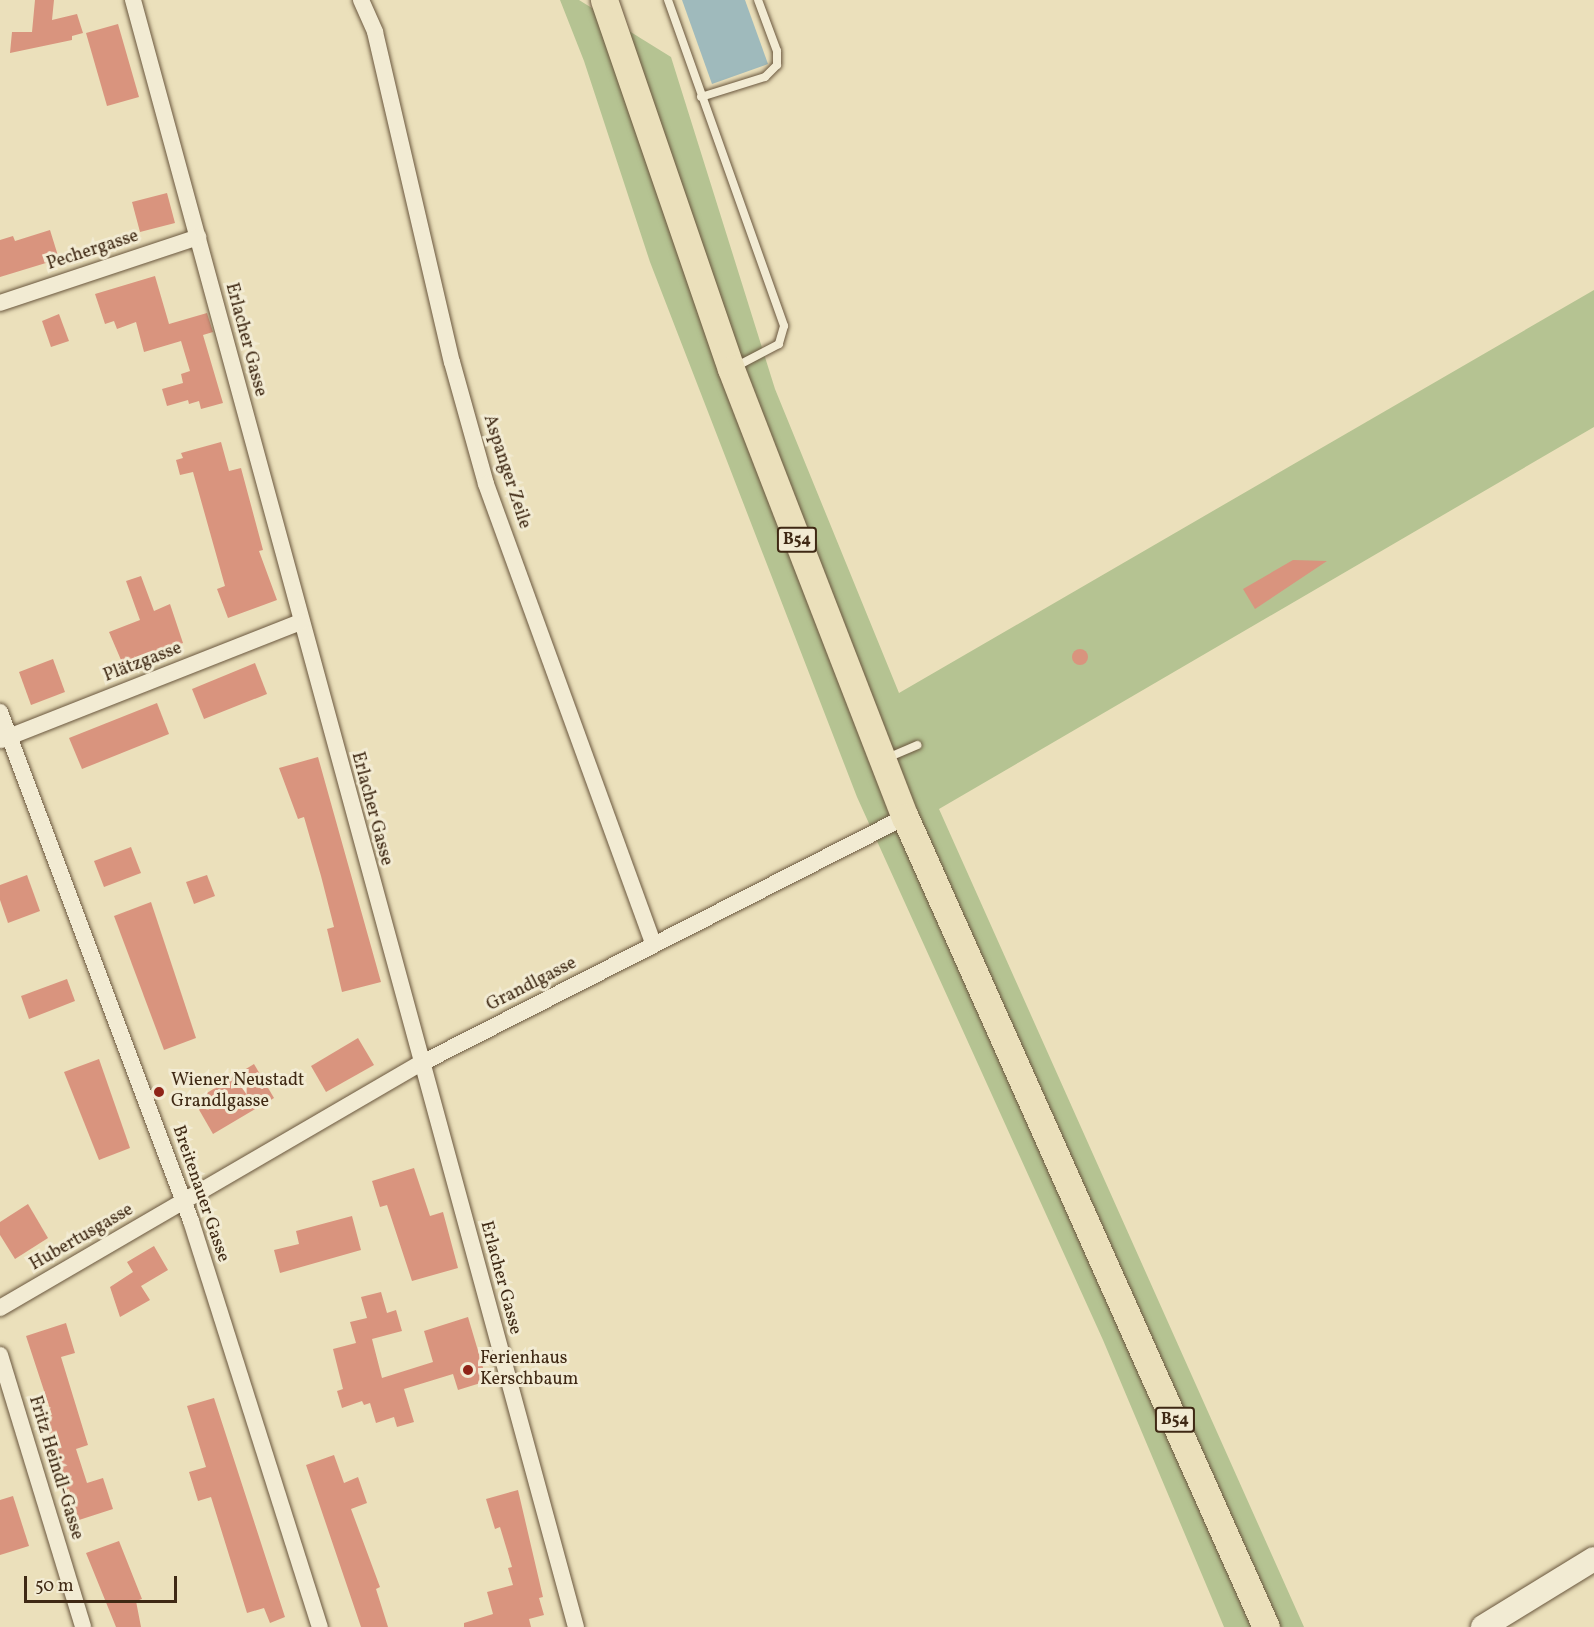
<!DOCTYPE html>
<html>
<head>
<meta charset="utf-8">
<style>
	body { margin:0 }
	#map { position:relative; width:1594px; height:1627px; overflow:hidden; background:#ebe0bb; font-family:Vollkorn,serif }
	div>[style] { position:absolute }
	.green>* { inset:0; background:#b5c392 }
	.water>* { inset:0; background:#9fbabc }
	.building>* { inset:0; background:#d9947e }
	.round { border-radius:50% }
	.roads { filter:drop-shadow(0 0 2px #6a573e) drop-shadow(0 0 2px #6a573e) }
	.lane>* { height:8px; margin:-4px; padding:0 4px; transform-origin:4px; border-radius:4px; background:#f2ebd3 }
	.street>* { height:16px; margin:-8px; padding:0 8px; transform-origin:8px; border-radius:8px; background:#f2ebd3 }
	.secondary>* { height:24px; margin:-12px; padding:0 12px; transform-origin:12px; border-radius:12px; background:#f2ebd3 }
	.primary>* { height:27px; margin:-13.5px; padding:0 13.5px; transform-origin:13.5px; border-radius:13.5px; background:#ebe0bb }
	.dots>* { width:16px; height:16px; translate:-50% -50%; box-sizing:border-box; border:3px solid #f2ebd3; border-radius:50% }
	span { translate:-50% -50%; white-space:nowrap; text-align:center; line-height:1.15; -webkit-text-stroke:6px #f2ebd3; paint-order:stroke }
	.shield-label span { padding:2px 4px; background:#f2ebd3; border:2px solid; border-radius:4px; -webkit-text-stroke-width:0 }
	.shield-label { font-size:16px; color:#3f2914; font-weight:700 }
	.street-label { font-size:18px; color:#3f2914 }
	.poi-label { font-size:18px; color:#3f2914 }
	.left { translate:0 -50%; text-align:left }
	.scale { position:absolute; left:24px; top:1576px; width:153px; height:27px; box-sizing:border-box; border:3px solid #3f2914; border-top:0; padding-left:8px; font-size:18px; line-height:21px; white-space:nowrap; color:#3f2914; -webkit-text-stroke:4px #f2ebd3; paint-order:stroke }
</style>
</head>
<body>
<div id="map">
	<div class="green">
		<div style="clip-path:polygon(560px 0,579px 0,671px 57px,775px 389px,899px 693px,1594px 290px,1594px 427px,939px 809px,1304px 1627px,1224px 1627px,1103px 1340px,857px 797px,650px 262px,584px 61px)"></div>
	</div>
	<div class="water">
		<div style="clip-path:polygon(682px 0,745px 0,768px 64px,712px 84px)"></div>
	</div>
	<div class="building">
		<div style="clip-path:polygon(35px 0,54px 0,52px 20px,77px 14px,83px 33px,72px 36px,72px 40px,10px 53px,12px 32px,32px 32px)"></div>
		<div style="clip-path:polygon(118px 24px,139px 97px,107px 106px,86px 33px)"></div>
		<div style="clip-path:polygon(167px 193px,175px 223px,140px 232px,132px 202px)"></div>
		<div style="clip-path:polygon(50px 230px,59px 259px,0 277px,0 240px,13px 236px,15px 241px)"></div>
		<div style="clip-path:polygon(155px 276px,169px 324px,207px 313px,213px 332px,203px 335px,223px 403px,201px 409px,199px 401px,189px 404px,188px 400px,167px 406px,162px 389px,183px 383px,181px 374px,190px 371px,181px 341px,144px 352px,136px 322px,117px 329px,114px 321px,105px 324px,95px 294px)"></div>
		<div style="clip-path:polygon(59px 314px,69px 341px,51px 347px,42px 321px)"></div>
		<div style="clip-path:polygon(221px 442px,229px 471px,241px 468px,263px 550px,259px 551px,277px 600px,228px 618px,217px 589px,225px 586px,193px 472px,180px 475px,176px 460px,183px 458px,181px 453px)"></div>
		<div style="clip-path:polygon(1293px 560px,1327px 561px,1255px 609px,1243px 589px)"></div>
		<div style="clip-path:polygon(141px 576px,154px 611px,170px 604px,183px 643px,124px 667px,109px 632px,140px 620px,126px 581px)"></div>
		<div class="round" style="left:1072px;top:649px;width:16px;height:16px"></div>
		<div style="clip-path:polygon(53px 659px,65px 692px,31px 705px,19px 672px)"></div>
		<div style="clip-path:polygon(255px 663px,267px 694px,204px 719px,192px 689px)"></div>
		<div style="clip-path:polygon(157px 703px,169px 734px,82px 769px,69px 738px)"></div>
		<div style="clip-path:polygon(318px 757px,381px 982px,342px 992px,327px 929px,334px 927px,321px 876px,304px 817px,298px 819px,279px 768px)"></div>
		<div style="clip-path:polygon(131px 847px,141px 873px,104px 887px,94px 861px)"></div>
		<div style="clip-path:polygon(27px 875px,40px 911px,8px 923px,0 900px,0 885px)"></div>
		<div style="clip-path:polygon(207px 875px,215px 896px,194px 904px,186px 882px)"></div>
		<div style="clip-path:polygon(151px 902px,196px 1038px,164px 1050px,114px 916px)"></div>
		<div style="clip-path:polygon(67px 979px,75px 1001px,29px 1019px,21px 996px)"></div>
		<div style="clip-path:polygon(358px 1038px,374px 1065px,326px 1092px,311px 1066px)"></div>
		<div style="clip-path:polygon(99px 1059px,130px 1148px,99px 1160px,64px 1072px)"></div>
		<div style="clip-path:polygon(254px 1064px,274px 1098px,213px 1134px,194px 1101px)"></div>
		<div style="clip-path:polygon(414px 1168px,430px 1216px,443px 1212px,458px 1268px,412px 1281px,387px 1205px,380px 1207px,372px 1181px)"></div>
		<div style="clip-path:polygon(28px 1204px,48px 1238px,15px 1259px,0 1235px,0 1222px)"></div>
		<div style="clip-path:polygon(352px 1216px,361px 1250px,280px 1273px,274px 1250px,299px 1244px,296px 1231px)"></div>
		<div style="clip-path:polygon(154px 1246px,168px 1270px,141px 1286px,150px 1300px,120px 1317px,110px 1287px,133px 1272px,127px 1262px)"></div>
		<div style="clip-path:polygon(381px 1292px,387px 1313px,396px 1310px,402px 1331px,372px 1339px,382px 1378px,433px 1362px,424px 1331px,468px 1317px,487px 1381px,458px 1390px,453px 1374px,404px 1389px,414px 1422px,397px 1427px,394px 1417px,376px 1423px,370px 1403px,364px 1405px,362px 1401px,342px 1408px,337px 1391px,343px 1389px,333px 1349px,356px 1343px,350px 1322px,367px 1318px,361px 1297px)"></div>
		<div style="clip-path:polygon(66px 1323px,75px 1353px,61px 1357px,88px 1445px,76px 1449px,87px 1483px,103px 1478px,113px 1509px,79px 1520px,69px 1489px,65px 1490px,43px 1418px,52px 1415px,26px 1336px)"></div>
		<div style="clip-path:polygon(214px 1398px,285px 1617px,270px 1623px,264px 1608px,247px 1613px,211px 1497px,198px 1501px,189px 1472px,206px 1467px,187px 1406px)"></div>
		<div style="clip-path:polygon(334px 1455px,344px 1483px,358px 1477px,367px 1503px,351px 1509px,380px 1587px,376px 1589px,388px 1627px,361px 1627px,306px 1465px)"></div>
		<div style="clip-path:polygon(518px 1490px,543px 1597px,539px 1598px,544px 1615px,529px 1619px,531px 1627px,464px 1627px,464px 1623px,493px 1614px,487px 1592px,513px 1585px,508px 1568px,512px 1567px,500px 1527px,495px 1529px,486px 1499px)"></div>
		<div style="clip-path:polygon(13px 1496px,29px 1546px,0 1555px,0 1500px)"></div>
		<div style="clip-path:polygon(119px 1541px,142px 1599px,136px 1601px,141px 1627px,116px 1627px,86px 1553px)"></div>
	</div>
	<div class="roads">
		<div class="lane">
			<div style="left:668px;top:0;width:346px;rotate:70.4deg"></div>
			<div style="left:784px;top:326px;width:19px;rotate:106deg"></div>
			<div style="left:779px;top:344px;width:52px;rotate:152.4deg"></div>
			<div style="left:701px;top:97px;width:67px;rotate:-17.4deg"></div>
			<div style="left:765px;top:77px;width:17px;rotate:-45deg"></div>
			<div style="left:777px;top:65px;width:14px;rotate:-90deg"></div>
			<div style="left:777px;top:51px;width:54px;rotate:-110.4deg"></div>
			<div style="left:887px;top:758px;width:33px;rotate:-23deg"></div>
		</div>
		<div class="street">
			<div style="left:133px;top:0;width:1686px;rotate:74.77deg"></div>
			<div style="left:361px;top:0;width:35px;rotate:66deg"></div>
			<div style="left:375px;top:32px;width:339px;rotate:76.9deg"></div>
			<div style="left:452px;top:362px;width:127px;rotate:74.4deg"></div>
			<div style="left:486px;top:484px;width:489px;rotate:70deg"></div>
			<div style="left:0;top:303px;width:209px;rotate:-18.4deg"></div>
			<div style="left:0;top:712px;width:544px;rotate:69.43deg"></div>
			<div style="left:191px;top:1221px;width:426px;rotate:72.4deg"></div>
			<div style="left:1px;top:740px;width:322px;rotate:-21.5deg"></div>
			<div style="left:0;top:1308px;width:486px;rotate:-30.2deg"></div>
			<div style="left:420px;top:1064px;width:544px;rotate:-26.99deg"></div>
			<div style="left:0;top:1355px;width:284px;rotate:73deg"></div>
		</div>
		<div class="secondary">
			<div style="left:1483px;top:1627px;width:130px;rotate:-31.5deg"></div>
		</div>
		<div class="primary">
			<div style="left:604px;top:0;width:390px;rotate:71deg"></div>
			<div style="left:731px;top:369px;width:481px;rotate:68.8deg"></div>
			<div style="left:905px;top:817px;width:887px;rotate:65.98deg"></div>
		</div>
	</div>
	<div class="dots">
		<div style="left:159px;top:1092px;background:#8f2418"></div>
		<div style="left:468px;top:1370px;background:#8f2418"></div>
	</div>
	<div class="shield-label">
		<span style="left:797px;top:540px">B54</span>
		<span style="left:1175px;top:1420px">B54</span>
	</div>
	<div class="street-label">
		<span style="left:93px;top:251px;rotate:-18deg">Pechergasse</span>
		<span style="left:245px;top:340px;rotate:75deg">Erlacher Gasse</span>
		<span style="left:506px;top:472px;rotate:72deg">Aspanger Zeile</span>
		<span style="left:143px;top:663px;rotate:-21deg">Plätzgasse</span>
		<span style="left:371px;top:809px;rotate:75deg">Erlacher Gasse</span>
		<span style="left:532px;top:985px;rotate:-27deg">Grandlgasse</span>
		<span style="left:200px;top:1194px;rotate:71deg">Breitenauer Gasse</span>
		<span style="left:82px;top:1238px;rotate:-30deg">Hubertusgasse</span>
		<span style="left:500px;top:1278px;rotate:75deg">Erlacher Gasse</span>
		<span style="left:55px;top:1468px;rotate:73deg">Fritz Heindl-Gasse</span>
	</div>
	<div class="poi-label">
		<span class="left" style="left:171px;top:1092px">Wiener Neustadt<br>Grandlgasse</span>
		<span class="left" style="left:480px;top:1370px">Ferienhaus<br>Kerschbaum</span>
	</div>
	<div class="scale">50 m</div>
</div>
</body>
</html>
